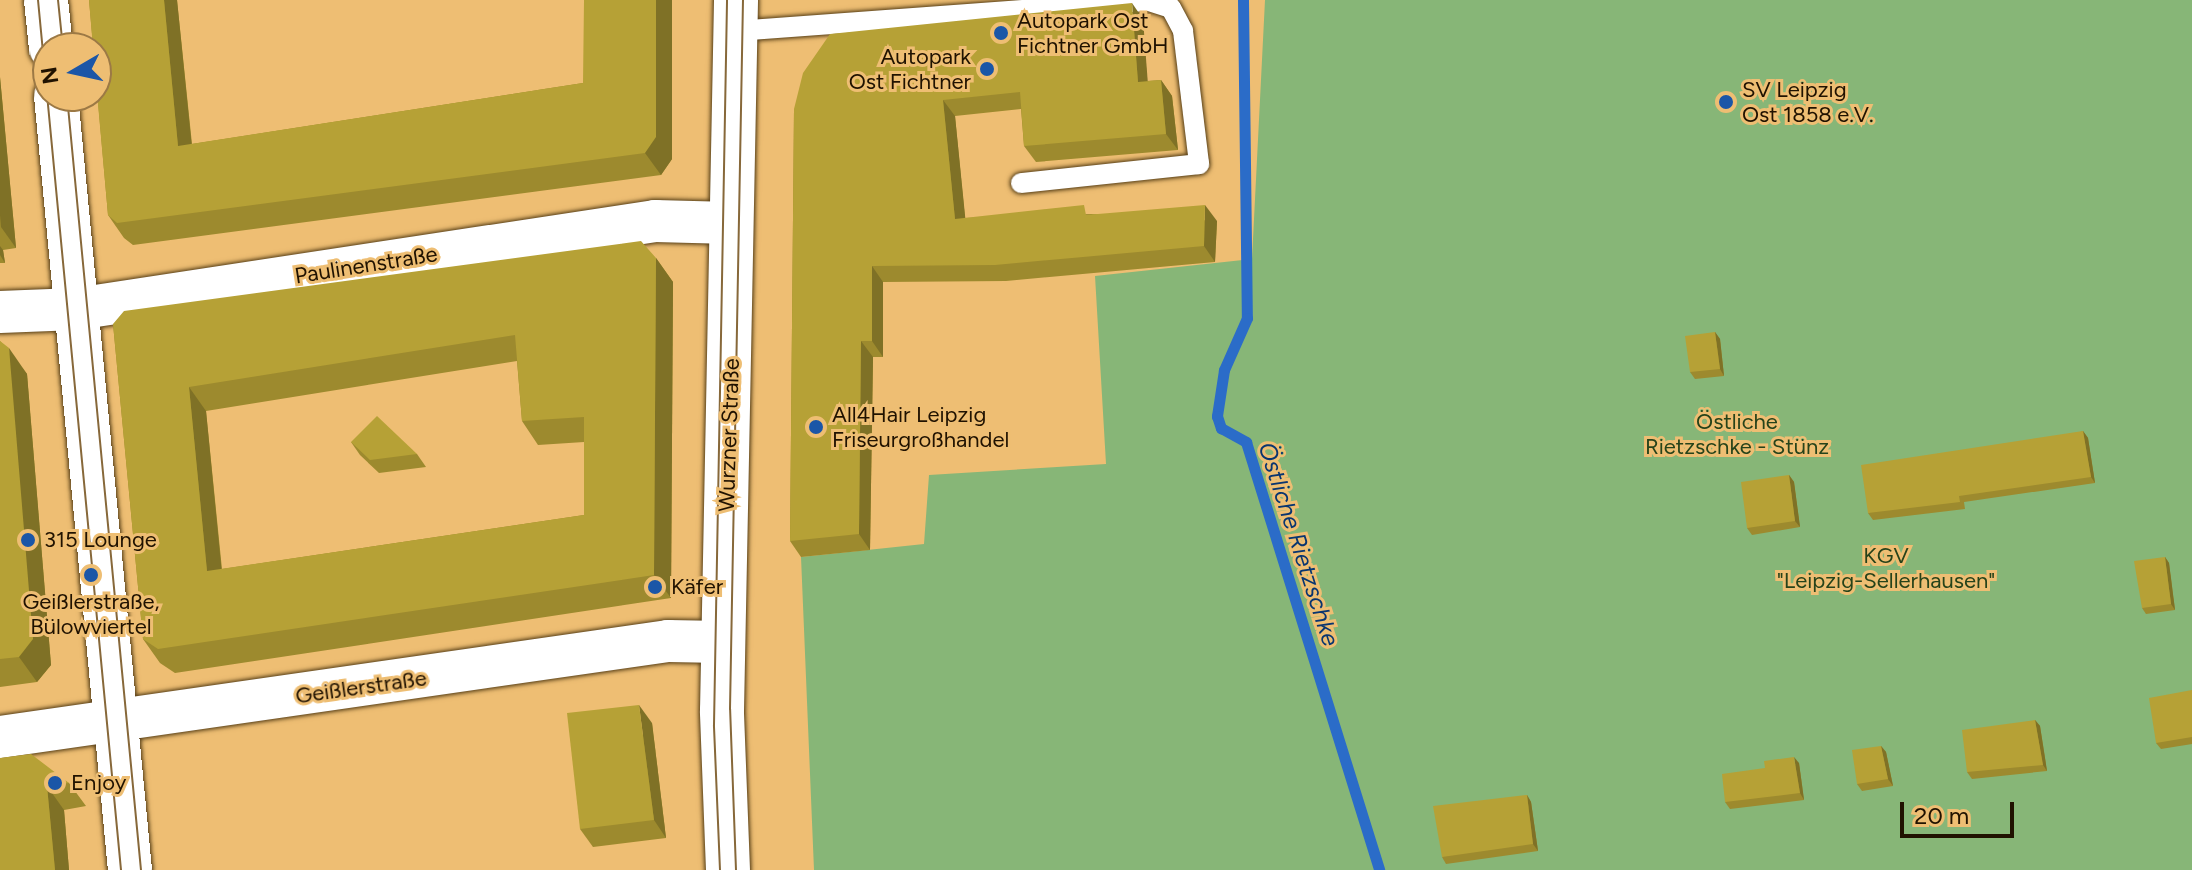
<!DOCTYPE html>
<html>
<head>
<meta charset="utf-8">
<style>
	body { margin:0 }
	#map { position:relative; width:2192px; height:870px; overflow:hidden; background:#eebe73; font-family:Figtree,sans-serif }
	div>[style] { position:absolute }
	.green>* { inset:0; background:#87b677 }
	.stream>* { height:11px; margin:-5.5px; padding:0 5.5px; transform-origin:5.5px; border-radius:5.5px; background:#2b6cc8 }
	.roads { filter:drop-shadow(0 0 2px #573f17) drop-shadow(0 0 2px #573f17) }
	.service>* { height:20px; margin:-10px; padding:0 10px; transform-origin:10px; border-radius:10px; background:#fff }
	.minor>* { height:42px; margin:-21px; padding:0 21px; transform-origin:21px; border-radius:21px; background:#fff }
	.secondary>* { height:44px; margin:-22px; padding:0 22px; transform-origin:22px; border-radius:22px; background:#fff }
	.tram>* { height:2px; margin:-1px; padding:0 1px; transform-origin:1px; border-radius:1px; background:#87683a }
	.wall>* { inset:0; background:#9d8a2e }
	.shaded-wall>* { inset:0; background:#7f7126 }
	.building>* { inset:0; background:#b6a136 }
	.dots>* { width:22px; height:22px; translate:-50% -50%; box-sizing:border-box; border:4px solid #eebe73; border-radius:50% }
	span { translate:-50% -50%; white-space:nowrap; text-align:center; line-height:1.15; -webkit-text-stroke:6px #eebe73; paint-order:stroke }
	.poi-label { font-size:22px; color:#201200 }
	.left { translate:0 -50%; text-align:left }
	.right { translate:-100% -50%; text-align:right }
	.street-label { font-size:22px; color:#201200 }
	.park-label { font-size:22px; color:#26431a }
	.water-label { font-size:24px; color:#083570; font-style:italic }
	.north { position:absolute; left:32px; top:32px; width:80px; height:80px; box-sizing:border-box; background:#eebe73; border:2px solid #9c7945; border-radius:50%; rotate:261deg; font-size:22px; font-weight:700; line-height:32px; text-align:center; color:#201200 }
	.north::after { content:''; display:block; margin:auto; width:28px; height:36px; background:#1b56a7; clip-path:polygon(50% 0,100% 100%,50% 72%,0 100%) }
	.scale { position:absolute; left:1900px; top:802px; width:114px; height:36px; box-sizing:border-box; border:4px solid #201200; border-top:0; padding-left:10px; font-size:24px; line-height:28px; white-space:nowrap; color:#201200; -webkit-text-stroke:6px #eebe73; paint-order:stroke }
</style>
</head>
<body>
<div id="map">
	<div class="green">
		<div style="clip-path:polygon(1265px 0,2192px 0,2192px 870px,814px 870px,801px 557px,924px 544px,929px 475px,1106px 464px,1095px 276px,1252px 259px)"></div>
	</div>
	<div class="stream">
		<div style="left:1243px;top:0;width:318px;rotate:89.3deg"></div>
		<div style="left:1247px;top:318px;width:57px;rotate:113.9deg"></div>
		<div style="left:1224px;top:370px;width:47px;rotate:98.7deg"></div>
		<div style="left:1217px;top:416px;width:13px;rotate:72deg"></div>
		<div style="left:1221px;top:428px;width:29px;rotate:29deg"></div>
		<div style="left:1246px;top:442px;width:448px;rotate:72.7deg"></div>
	</div>
	<div class="roads">
		<div class="service">
			<div style="left:736px;top:31px;width:414px;rotate:-4.2deg"></div>
			<div style="left:1149px;top:1px;width:23px;rotate:18deg"></div>
			<div style="left:1171px;top:8px;width:26px;rotate:62deg"></div>
			<div style="left:1183px;top:31px;width:134px;rotate:83.1deg"></div>
			<div style="left:1199px;top:164px;width:179px;rotate:173.9deg"></div>
		</div>
		<div class="minor">
			<div style="left:0;top:312px;width:76px;rotate:-2.3deg"></div>
			<div style="left:76px;top:309px;width:586px;rotate:-8.64deg"></div>
			<div style="left:655px;top:221px;width:76px;rotate:1.5deg"></div>
			<div style="left:0;top:737px;width:675px;rotate:-8.18deg"></div>
			<div style="left:668px;top:641px;width:55px;rotate:1deg"></div>
		</div>
		<div class="secondary">
			<div style="left:46px;top:0;width:48px;rotate:84.1deg"></div>
			<div style="left:56px;top:96px;width:778px;rotate:84.54deg"></div>
			<div style="left:728px;top:870px;width:159px;rotate:-92.2deg"></div>
			<div style="left:722px;top:711px;width:711px;rotate:-88.87deg"></div>
		</div>
	</div>
	<div class="tram">
		<div style="left:38px;top:0;width:874px;rotate:84.55deg"></div>
		<div style="left:58px;top:0;width:48px;rotate:84.1deg"></div>
		<div style="left:67px;top:96px;width:778px;rotate:84.54deg"></div>
		<div style="left:720px;top:870px;width:145px;rotate:-92.4deg"></div>
		<div style="left:714px;top:725px;width:725px;rotate:-88.97deg"></div>
		<div style="left:736px;top:870px;width:161px;rotate:-92.1deg"></div>
		<div style="left:730px;top:709px;width:709px;rotate:-88.95deg"></div>
	</div>
	<div class="wall">
		<div style="clip-path:polygon(89px 0,177px 0,192px 144px,583px 83px,672px 159px,661px 175px,133px 245px,124px 238px,108px 215px)"></div>
		<div style="clip-path:polygon(1143px 19px,1147px 81px,1161px 80px,1172px 96px,1178px 150px,1036px 162px,1024px 146px,1021px 109px,955px 116px,965px 218px,1091px 214px,1217px 221px,1215px 262px,1006px 281px,883px 282px,883px 357px,873px 357px,870px 550px,801px 557px,790px 541px,794px 109px)"></div>
		<div style="clip-path:polygon(0 77px,16px 248px,3px 250px,5px 263px,0 263px)"></div>
		<div style="clip-path:polygon(evenodd,656px 258px,673px 282px,671px 598px,175px 673px,160px 663px,143px 639px,113px 324px,656px 258px,517px 361px,522px 421px,538px 445px,584px 442px,584px 515px,222px 569px,206px 411px,517px 361px)"></div>
		<div style="clip-path:polygon(1715px 332px,1720px 339px,1724px 376px,1695px 379px,1690px 372px)"></div>
		<div style="clip-path:polygon(0 341px,27px 374px,51px 665px,37px 682px,0 687px)"></div>
		<div style="clip-path:polygon(2083px 431px,2088px 438px,2095px 483px,1964px 502px,1965px 509px,1873px 520px,1868px 513px)"></div>
		<div style="clip-path:polygon(351px 442px,417px 454px,426px 467px,379px 473px,360px 455px)"></div>
		<div style="clip-path:polygon(1789px 475px,1794px 482px,1800px 527px,1752px 535px,1747px 528px)"></div>
		<div style="clip-path:polygon(2165px 557px,2169px 563px,2175px 610px,2146px 614px,2142px 608px)"></div>
		<div style="clip-path:polygon(2192px 690px,2192px 744px,2161px 749px,2156px 743px)"></div>
		<div style="clip-path:polygon(2035px 720px,2040px 726px,2047px 771px,1972px 779px,1967px 772px)"></div>
		<div style="clip-path:polygon(652px 723px,666px 838px,593px 847px,580px 829px)"></div>
		<div style="clip-path:polygon(1881px 746px,1886px 752px,1893px 786px,1862px 791px,1857px 784px)"></div>
		<div style="clip-path:polygon(0 758px,69px 783px,86px 806px,64px 810px,69px 870px,0 870px)"></div>
		<div style="clip-path:polygon(1799px 763px,1804px 800px,1730px 809px,1725px 802px)"></div>
		<div style="clip-path:polygon(1527px 795px,1531px 802px,1538px 851px,1446px 864px,1442px 857px)"></div>
	</div>
	<div class="shaded-wall">
		<div style="clip-path:polygon(164px 0,177px 0,194px 168px,178px 146px)"></div>
		<div style="clip-path:polygon(656px 0,672px 0,672px 159px,661px 175px,645px 153px)"></div>
		<div style="clip-path:polygon(1132px 3px,1143px 19px,1149px 98px,1138px 82px)"></div>
		<div style="clip-path:polygon(0 77px,16px 248px,1px 227px,0 215px)"></div>
		<div style="clip-path:polygon(1161px 80px,1172px 96px,1178px 150px,1166px 134px)"></div>
		<div style="clip-path:polygon(943px 100px,955px 116px,967px 235px,955px 219px)"></div>
		<div style="clip-path:polygon(1205px 205px,1217px 221px,1215px 262px,1204px 246px)"></div>
		<div style="clip-path:polygon(0 246px,3px 250px,5px 263px,0 255px)"></div>
		<div style="clip-path:polygon(656px 258px,673px 282px,671px 598px,654px 575px)"></div>
		<div style="clip-path:polygon(872px 266px,883px 282px,883px 357px,872px 341px)"></div>
		<div style="clip-path:polygon(1715px 332px,1720px 339px,1724px 376px,1720px 369px)"></div>
		<div style="clip-path:polygon(861px 341px,873px 357px,870px 550px,859px 534px)"></div>
		<div style="clip-path:polygon(9px 348px,27px 374px,51px 665px,37px 682px,19px 657px)"></div>
		<div style="clip-path:polygon(189px 387px,206px 411px,224px 595px,207px 571px)"></div>
		<div style="clip-path:polygon(2083px 431px,2088px 438px,2095px 483px,2091px 477px)"></div>
		<div style="clip-path:polygon(1789px 475px,1794px 482px,1800px 527px,1795px 521px)"></div>
		<div style="clip-path:polygon(2165px 557px,2169px 563px,2175px 610px,2171px 604px)"></div>
		<div style="clip-path:polygon(639px 705px,652px 723px,666px 838px,654px 820px)"></div>
		<div style="clip-path:polygon(2035px 720px,2040px 726px,2047px 771px,2043px 765px)"></div>
		<div style="clip-path:polygon(1881px 746px,1886px 752px,1893px 786px,1888px 779px)"></div>
		<div style="clip-path:polygon(1794px 757px,1799px 763px,1804px 800px,1800px 793px)"></div>
		<div style="clip-path:polygon(47px 786px,64px 810px,69px 870px,55px 870px)"></div>
		<div style="clip-path:polygon(1527px 795px,1531px 802px,1538px 851px,1533px 844px)"></div>
	</div>
	<div class="building">
		<div style="clip-path:polygon(89px 0,164px 0,178px 146px,583px 83px,584px 0,656px 0,656px 137px,645px 153px,117px 223px,108px 215px,96px 82px,96px 48px,93px 48px)"></div>
		<div style="clip-path:polygon(1132px 3px,1138px 82px,1161px 80px,1166px 134px,1024px 146px,1020px 92px,943px 100px,955px 219px,1084px 205px,1086px 215px,1205px 205px,1204px 246px,995px 265px,872px 266px,872px 341px,861px 341px,859px 534px,790px 541px,794px 109px,803px 73px,830px 34px)"></div>
		<div style="clip-path:polygon(evenodd,641px 241px,656px 258px,654px 575px,158px 649px,143px 639px,113px 324px,124px 311px,641px 241px,515px 335px,522px 421px,584px 417px,584px 515px,207px 571px,189px 387px,515px 335px)"></div>
		<div style="clip-path:polygon(1715px 332px,1720px 369px,1690px 372px,1685px 336px)"></div>
		<div style="clip-path:polygon(0 341px,9px 348px,33px 639px,19px 657px,0 659px)"></div>
		<div style="clip-path:polygon(377px 416px,417px 454px,370px 460px,351px 442px)"></div>
		<div style="clip-path:polygon(2083px 431px,2091px 477px,1959px 496px,1960px 502px,1868px 513px,1861px 465px)"></div>
		<div style="clip-path:polygon(1789px 475px,1795px 521px,1747px 528px,1741px 482px)"></div>
		<div style="clip-path:polygon(2165px 557px,2171px 604px,2142px 608px,2134px 561px)"></div>
		<div style="clip-path:polygon(2192px 690px,2192px 737px,2156px 743px,2149px 698px)"></div>
		<div style="clip-path:polygon(639px 705px,654px 820px,580px 829px,567px 713px)"></div>
		<div style="clip-path:polygon(2035px 720px,2043px 765px,1967px 772px,1962px 730px)"></div>
		<div style="clip-path:polygon(1881px 746px,1888px 779px,1857px 784px,1852px 750px)"></div>
		<div style="clip-path:polygon(31px 754px,69px 783px,47px 786px,55px 870px,0 870px,0 758px)"></div>
		<div style="clip-path:polygon(1794px 757px,1800px 793px,1725px 802px,1722px 774px,1765px 768px,1764px 761px)"></div>
		<div style="clip-path:polygon(1527px 795px,1533px 844px,1442px 857px,1433px 806px)"></div>
	</div>
	<div class="dots">
		<div style="left:1001px;top:33px;background:#1b56a7"></div>
		<div style="left:987px;top:69px;background:#1b56a7"></div>
		<div style="left:1726px;top:102px;background:#1b56a7"></div>
		<div style="left:816px;top:427px;background:#1b56a7"></div>
		<div style="left:28px;top:540px;background:#1b56a7"></div>
		<div style="left:91px;top:575px;background:#1b56a7"></div>
		<div style="left:655px;top:587px;background:#1b56a7"></div>
		<div style="left:55px;top:783px;background:#1b56a7"></div>
	</div>
	<div class="poi-label">
		<span class="left" style="left:1017px;top:33px">Autopark Ost<br>Fichtner GmbH</span>
		<span class="right" style="left:971px;top:69px">Autopark<br>Ost Fichtner</span>
		<span class="left" style="left:1742px;top:102px">SV Leipzig<br>Ost 1858 e.V.</span>
		<span class="left" style="left:832px;top:427px">All4Hair Leipzig<br>Friseurgroßhandel</span>
		<span class="left" style="left:44px;top:540px">315 Lounge</span>
		<span class="left" style="left:671px;top:587px">Käfer</span>
		<span style="left:91px;top:614px">Geißlerstraße,<br>Bülowviertel</span>
		<span class="left" style="left:71px;top:783px">Enjoy</span>
	</div>
	<div class="street-label">
		<span style="left:366px;top:265px;rotate:-9deg">Paulinenstraße</span>
		<span style="left:729px;top:435px;rotate:-88deg">Wurzner Straße</span>
		<span style="left:361px;top:687px;rotate:-8deg">Geißlerstraße</span>
	</div>
	<div class="park-label">
		<span style="left:1737px;top:434px">Östliche<br>Rietzschke - Stünz</span>
		<span style="left:1886px;top:568px">KGV<br>"Leipzig-Sellerhausen"</span>
	</div>
	<div class="water-label">
		<span style="left:1299px;top:544px;rotate:72deg">Östliche Rietzschke</span>
	</div>
	<div class="north">N</div>
	<div class="scale">20 m</div>
</div>
</body>
</html>
